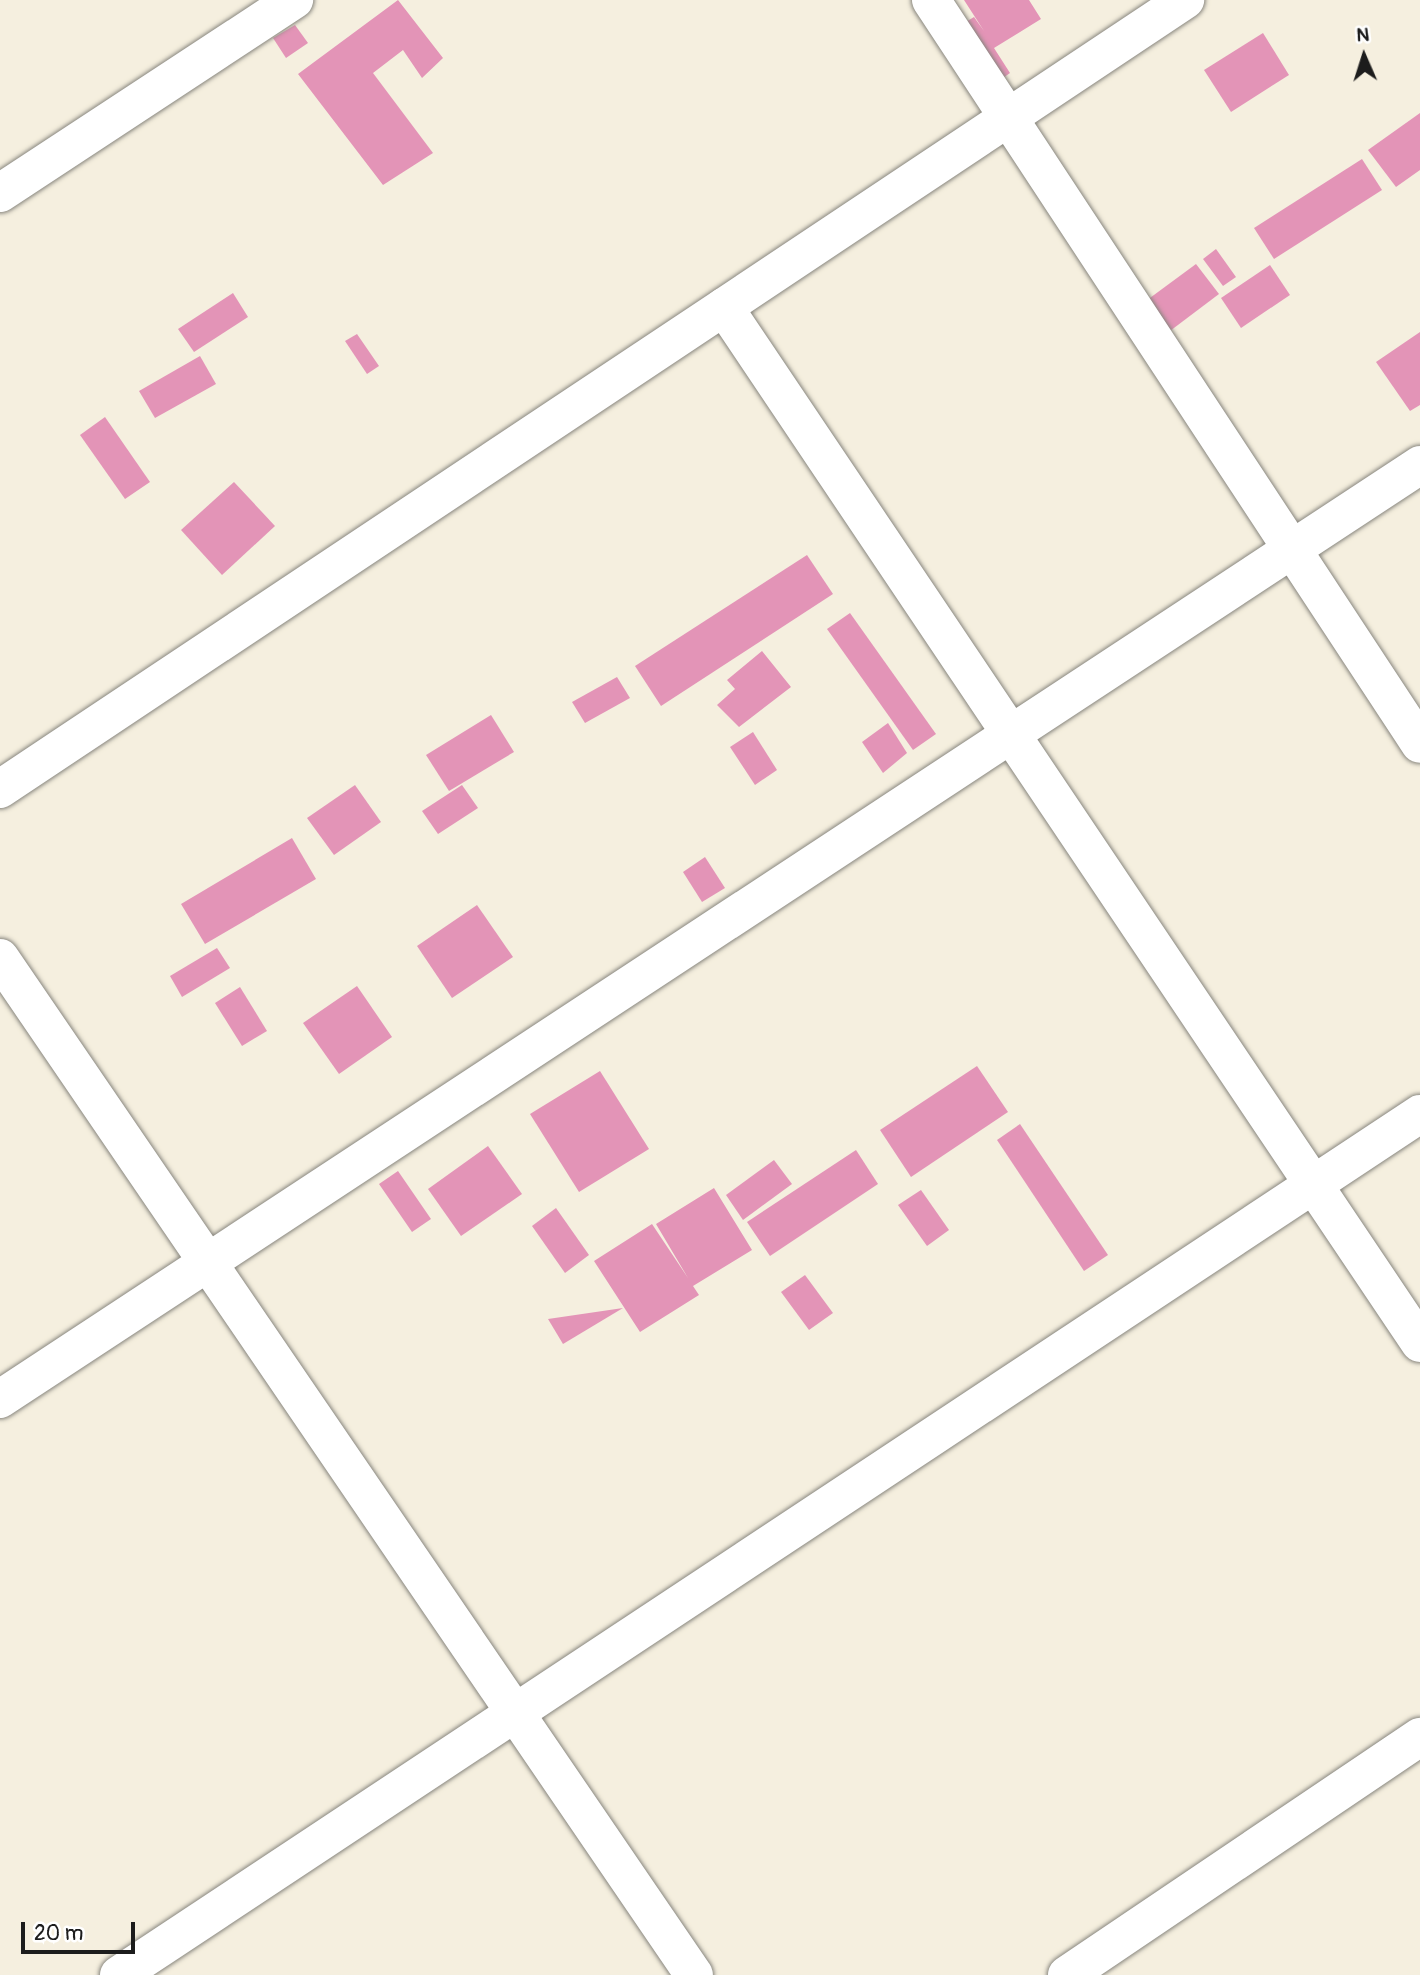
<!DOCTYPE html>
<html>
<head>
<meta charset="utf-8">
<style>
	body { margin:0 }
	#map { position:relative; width:1420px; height:1975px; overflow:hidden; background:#f5efdf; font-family:Pangolin,sans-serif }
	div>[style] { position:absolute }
	.building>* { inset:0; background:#e394b7 }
	.roads { filter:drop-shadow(0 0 2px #88867e) drop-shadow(0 0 2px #88867e) }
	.minor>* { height:38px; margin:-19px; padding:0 19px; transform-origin:19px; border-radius:19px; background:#fff }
	.tertiary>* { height:38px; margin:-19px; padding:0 19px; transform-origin:19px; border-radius:19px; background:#fff }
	span { translate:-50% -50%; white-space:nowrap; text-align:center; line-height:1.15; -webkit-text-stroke:6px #fff; paint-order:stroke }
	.north { position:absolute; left:1329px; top:21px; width:70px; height:70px; -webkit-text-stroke:5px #fff; paint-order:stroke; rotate:357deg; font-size:19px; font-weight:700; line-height:28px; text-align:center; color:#1c1c1c }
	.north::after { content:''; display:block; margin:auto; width:24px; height:32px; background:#1c1c1c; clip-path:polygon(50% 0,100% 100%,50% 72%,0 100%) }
	.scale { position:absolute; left:21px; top:1922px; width:114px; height:32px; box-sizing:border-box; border:4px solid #1c1c1c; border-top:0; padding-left:9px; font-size:21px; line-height:24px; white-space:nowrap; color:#1c1c1c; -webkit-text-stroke:5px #fff; paint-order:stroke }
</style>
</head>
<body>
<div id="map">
	<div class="building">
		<div style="clip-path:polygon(398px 0,443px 58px,422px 78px,403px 50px,373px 73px,433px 153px,383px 185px,298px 74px)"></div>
		<div style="clip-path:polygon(964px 0,1029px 0,1041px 19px,994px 48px,1010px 73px,993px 85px,956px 28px,974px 17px,984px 31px)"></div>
		<div style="clip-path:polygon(295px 25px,308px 43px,286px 58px,273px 38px)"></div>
		<div style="clip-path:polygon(1263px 33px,1289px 75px,1231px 112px,1204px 70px)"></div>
		<div style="clip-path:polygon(1420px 113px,1420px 170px,1396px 187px,1368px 150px)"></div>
		<div style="clip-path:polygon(1362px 159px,1382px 190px,1274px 259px,1254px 228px)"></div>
		<div style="clip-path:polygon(1216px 249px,1236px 277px,1223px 286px,1203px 259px)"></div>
		<div style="clip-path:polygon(1196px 264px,1219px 294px,1162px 337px,1139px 306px)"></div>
		<div style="clip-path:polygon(1270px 265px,1290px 295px,1241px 328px,1221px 298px)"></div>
		<div style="clip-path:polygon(233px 293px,248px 317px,194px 352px,178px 329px)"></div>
		<div style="clip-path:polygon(1420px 332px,1420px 405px,1410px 411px,1376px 362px)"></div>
		<div style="clip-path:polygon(357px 334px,379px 366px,367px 374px,345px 341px)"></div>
		<div style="clip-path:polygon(200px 356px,216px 384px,155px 418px,139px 391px)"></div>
		<div style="clip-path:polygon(105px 417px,150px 482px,125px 499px,80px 435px)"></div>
		<div style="clip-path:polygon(234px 482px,275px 526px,222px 575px,181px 530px)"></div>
		<div style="clip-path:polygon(807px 555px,833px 594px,661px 706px,635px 666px)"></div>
		<div style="clip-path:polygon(850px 613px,936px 734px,913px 750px,827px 629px)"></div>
		<div style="clip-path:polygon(762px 651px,791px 687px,739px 727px,717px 705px,735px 689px,727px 680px)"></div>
		<div style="clip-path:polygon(617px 677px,630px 698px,585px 723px,572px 702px)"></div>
		<div style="clip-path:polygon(491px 715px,514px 752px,449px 791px,426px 755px)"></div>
		<div style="clip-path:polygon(888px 723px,907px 753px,883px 773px,862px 742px)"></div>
		<div style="clip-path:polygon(753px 732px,777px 770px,755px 785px,730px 747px)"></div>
		<div style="clip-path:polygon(355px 785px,381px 822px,334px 855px,307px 818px)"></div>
		<div style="clip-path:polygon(462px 785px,478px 808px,438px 834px,422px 811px)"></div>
		<div style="clip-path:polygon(292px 838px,316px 879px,205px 944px,181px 904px)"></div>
		<div style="clip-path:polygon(705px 857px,725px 888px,702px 902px,683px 872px)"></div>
		<div style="clip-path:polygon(477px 905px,513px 957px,452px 998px,417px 946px)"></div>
		<div style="clip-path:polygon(217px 948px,230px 968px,182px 997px,170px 976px)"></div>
		<div style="clip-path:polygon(357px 986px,392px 1037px,339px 1074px,303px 1023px)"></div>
		<div style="clip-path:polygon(240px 987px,267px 1031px,242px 1046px,215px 1003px)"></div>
		<div style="clip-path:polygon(977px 1066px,1008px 1112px,911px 1177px,880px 1130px)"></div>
		<div style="clip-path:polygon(600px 1071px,649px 1149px,579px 1192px,530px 1114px)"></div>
		<div style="clip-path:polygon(1020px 1124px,1108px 1255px,1084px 1271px,997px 1140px)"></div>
		<div style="clip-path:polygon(488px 1146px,522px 1194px,461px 1236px,428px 1189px)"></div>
		<div style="clip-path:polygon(856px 1150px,878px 1184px,770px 1256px,747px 1222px)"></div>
		<div style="clip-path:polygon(774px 1160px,792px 1184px,743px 1220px,726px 1195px)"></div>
		<div style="clip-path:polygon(398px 1171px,431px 1219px,412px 1232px,379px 1184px)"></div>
		<div style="clip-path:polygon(714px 1188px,752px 1250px,693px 1286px,699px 1295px,640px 1332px,594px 1261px,652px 1224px,688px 1278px,656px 1224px)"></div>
		<div style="clip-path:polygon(921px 1190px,949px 1230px,927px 1246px,898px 1205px)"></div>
		<div style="clip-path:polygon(556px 1208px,589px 1255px,565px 1273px,532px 1226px)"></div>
		<div style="clip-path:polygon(805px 1275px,833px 1313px,809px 1330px,781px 1292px)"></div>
		<div style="clip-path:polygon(623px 1308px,563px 1344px,548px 1319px)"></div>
	</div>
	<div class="roads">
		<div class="minor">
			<div style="left:931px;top:0;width:890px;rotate:56.68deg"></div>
			<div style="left:0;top:193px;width:352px;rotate:-33.3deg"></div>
			<div style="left:724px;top:307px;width:1248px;rotate:56.11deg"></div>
			<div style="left:0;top:789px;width:1424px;rotate:-33.66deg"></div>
			<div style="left:0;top:958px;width:1231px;rotate:55.69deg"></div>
			<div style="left:119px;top:1975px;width:1560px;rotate:-33.5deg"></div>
			<div style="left:1067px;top:1975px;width:426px;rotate:-34deg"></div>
		</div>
		<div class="tertiary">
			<div style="left:0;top:1399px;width:1700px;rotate:-33.33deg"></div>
		</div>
	</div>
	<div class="north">N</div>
	<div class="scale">20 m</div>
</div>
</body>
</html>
